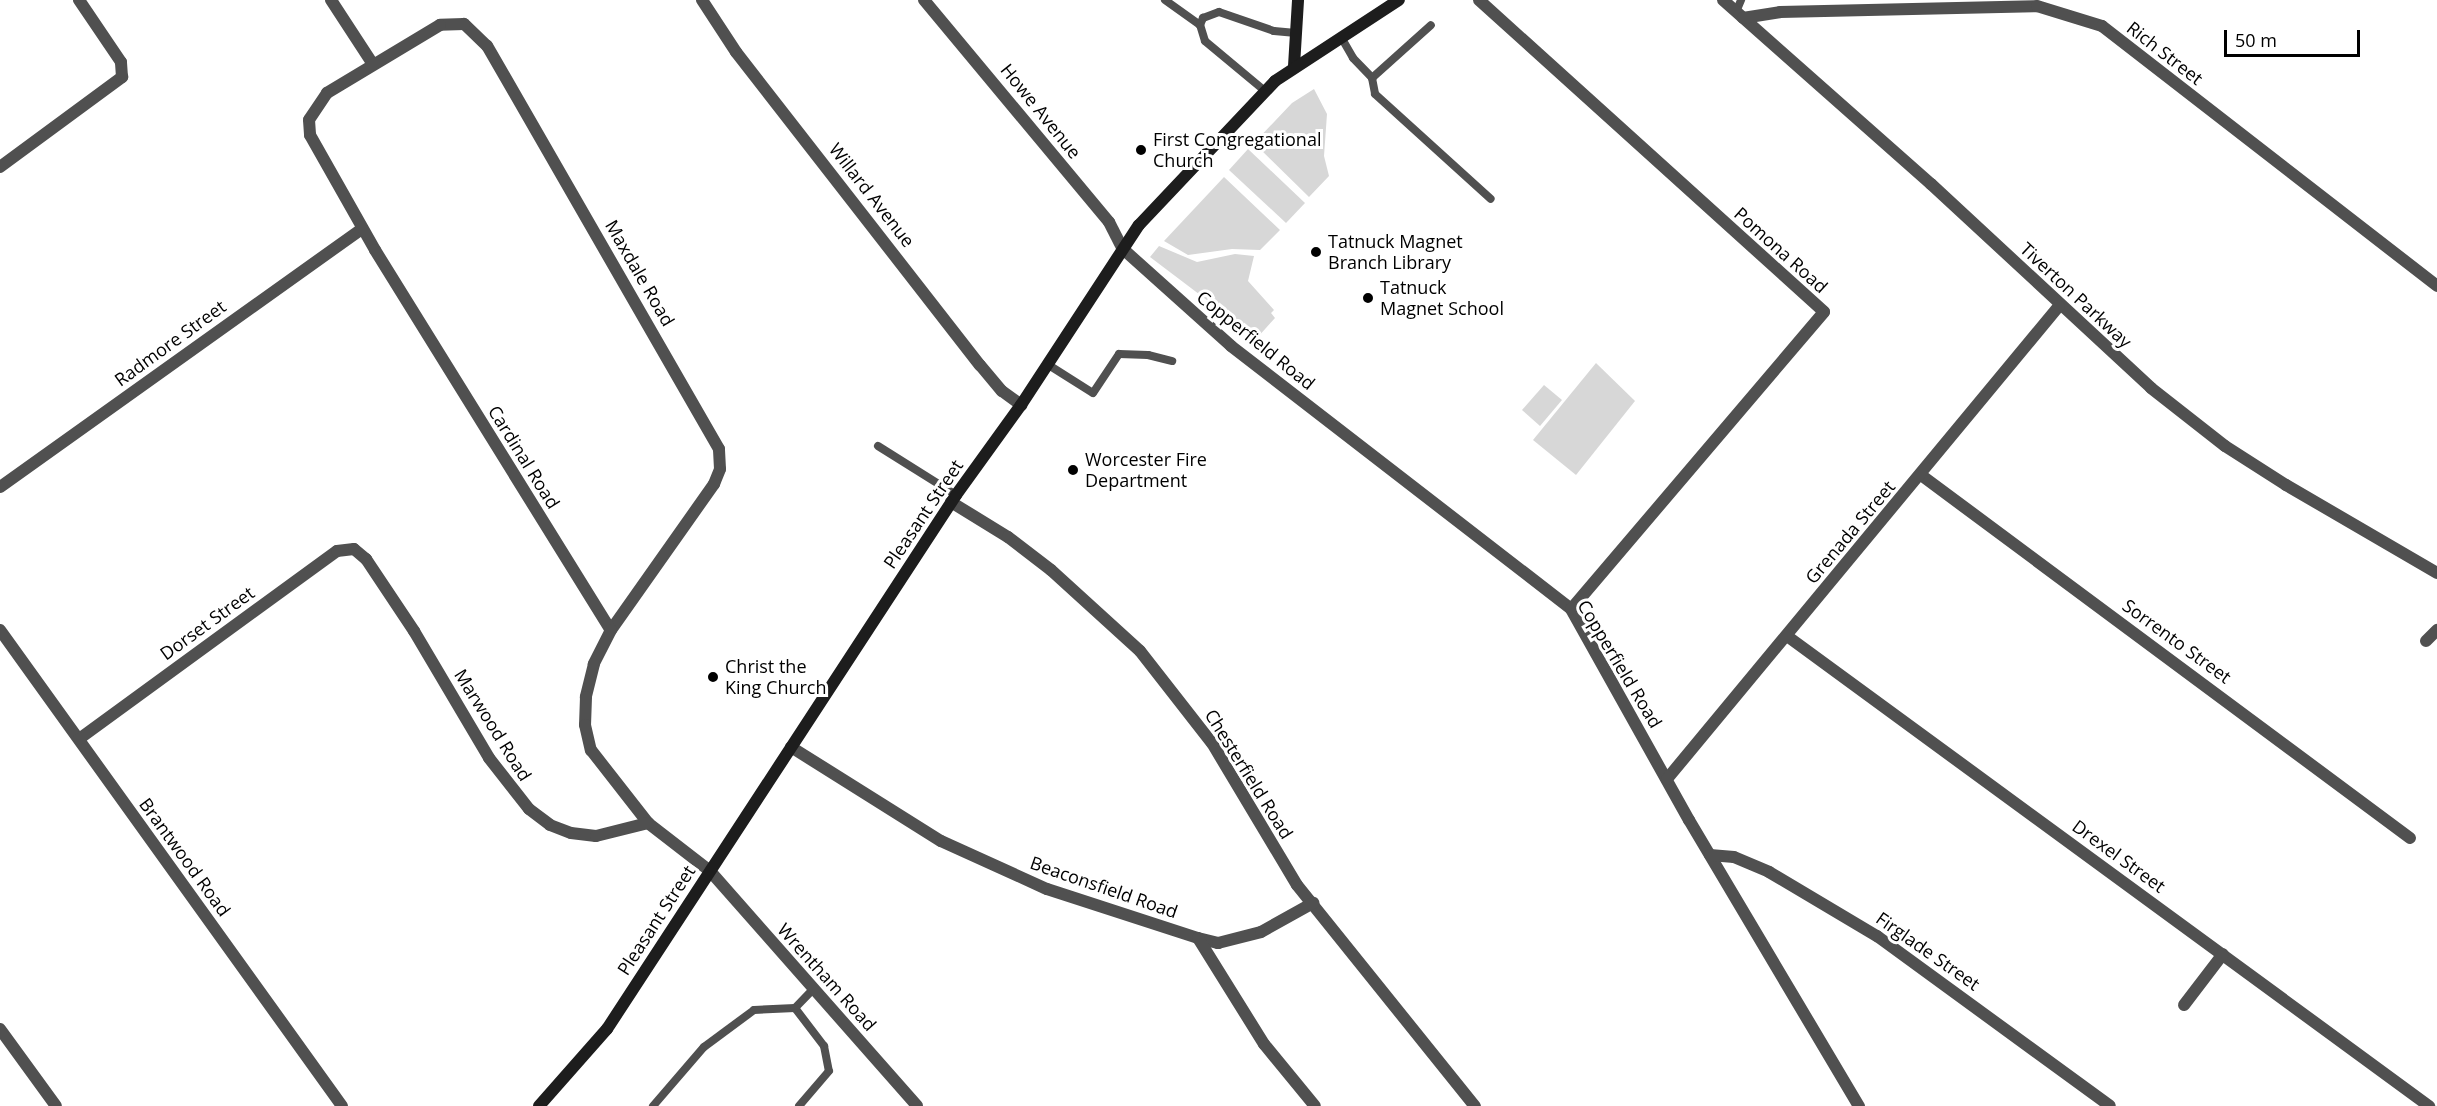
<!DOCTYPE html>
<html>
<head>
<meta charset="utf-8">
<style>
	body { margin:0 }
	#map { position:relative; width:2437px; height:1106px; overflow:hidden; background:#fff; font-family:"Open Sans",sans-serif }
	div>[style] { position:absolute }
	.green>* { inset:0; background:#d7d7d7 }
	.service>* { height:8px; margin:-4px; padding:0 4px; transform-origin:4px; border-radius:4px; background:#505050 }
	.minor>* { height:12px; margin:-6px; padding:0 6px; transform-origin:6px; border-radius:6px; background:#505050 }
	.secondary>* { height:12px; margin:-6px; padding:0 6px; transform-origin:6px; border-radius:6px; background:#1d1d1d }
	.dots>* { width:16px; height:16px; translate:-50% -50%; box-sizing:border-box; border:3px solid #fff; border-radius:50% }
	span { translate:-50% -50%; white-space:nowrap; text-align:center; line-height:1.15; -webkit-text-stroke:6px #fff; paint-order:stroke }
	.street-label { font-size:18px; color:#000 }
	.poi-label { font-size:18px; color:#000 }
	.left { translate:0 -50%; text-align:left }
	.scale { position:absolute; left:2224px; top:30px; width:136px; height:27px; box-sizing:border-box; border:3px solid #000; border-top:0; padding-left:8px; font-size:18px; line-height:21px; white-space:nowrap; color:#000; -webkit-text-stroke:4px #fff; paint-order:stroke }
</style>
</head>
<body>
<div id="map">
	<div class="green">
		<div style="clip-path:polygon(1314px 89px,1327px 114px,1324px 156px,1329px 176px,1309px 197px,1254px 143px,1292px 103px)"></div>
		<div style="clip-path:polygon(1248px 149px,1305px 203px,1286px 223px,1229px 170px)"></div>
		<div style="clip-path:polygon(1224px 177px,1280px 230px,1260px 250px,1232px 249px,1188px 255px,1164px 241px)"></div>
		<div style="clip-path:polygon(1159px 246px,1197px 262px,1235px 254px,1254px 256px,1248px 281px,1274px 310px,1271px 313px,1275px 318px,1257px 338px,1150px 257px)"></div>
		<div style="clip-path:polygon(1596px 363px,1635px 401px,1576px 475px,1533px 440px)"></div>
		<div style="clip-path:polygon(1544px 385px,1562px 400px,1540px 426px,1522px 410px)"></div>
	</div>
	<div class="service">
		<div style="left:1165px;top:0;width:43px;rotate:35.5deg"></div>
		<div style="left:1736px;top:12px;width:13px;rotate:-67deg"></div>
		<div style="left:1341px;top:37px;width:24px;rotate:60deg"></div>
		<div style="left:1353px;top:58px;width:28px;rotate:46deg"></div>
		<div style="left:1372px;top:78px;width:79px;rotate:-41.9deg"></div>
		<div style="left:1372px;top:78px;width:16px;rotate:79deg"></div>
		<div style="left:1375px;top:94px;width:156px;rotate:42.2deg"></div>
		<div style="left:1265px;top:91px;width:78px;rotate:-140.2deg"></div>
		<div style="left:1205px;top:41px;width:17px;rotate:-107deg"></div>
		<div style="left:1200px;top:25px;width:8px;rotate:-67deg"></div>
		<div style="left:1203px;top:18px;width:17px;rotate:-21deg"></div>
		<div style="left:1219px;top:12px;width:58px;rotate:19.1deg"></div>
		<div style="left:1274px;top:31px;width:22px;rotate:5deg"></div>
		<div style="left:1047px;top:364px;width:54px;rotate:32.2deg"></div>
		<div style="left:1093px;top:393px;width:47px;rotate:-56.3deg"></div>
		<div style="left:1119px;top:354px;width:29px;rotate:2deg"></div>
		<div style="left:1148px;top:355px;width:25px;rotate:14deg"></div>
		<div style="left:878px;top:446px;width:92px;rotate:32.1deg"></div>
		<div style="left:795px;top:1008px;width:48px;rotate:52.7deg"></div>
		<div style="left:824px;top:1046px;width:25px;rotate:79deg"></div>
		<div style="left:829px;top:1071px;width:46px;rotate:130.6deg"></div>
		<div style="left:653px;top:1106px;width:78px;rotate:-49.2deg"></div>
		<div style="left:704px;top:1047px;width:62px;rotate:-36.5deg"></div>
		<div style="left:754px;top:1010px;width:41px;rotate:-2.8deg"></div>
		<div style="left:795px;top:1008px;width:28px;rotate:-46deg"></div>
	</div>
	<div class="minor">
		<div style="left:331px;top:0;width:75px;rotate:56.9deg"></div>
		<div style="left:702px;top:0;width:62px;rotate:56.8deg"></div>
		<div style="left:736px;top:52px;width:397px;rotate:52.1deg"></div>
		<div style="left:980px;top:365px;width:34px;rotate:50deg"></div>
		<div style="left:1002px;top:391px;width:24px;rotate:36deg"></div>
		<div style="left:924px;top:0;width:289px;rotate:50.2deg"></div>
		<div style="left:1109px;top:222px;width:30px;rotate:63deg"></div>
		<div style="left:1123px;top:249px;width:145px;rotate:41.9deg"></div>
		<div style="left:1231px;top:346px;width:430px;rotate:37.7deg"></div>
		<div style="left:1571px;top:609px;width:242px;rotate:60.8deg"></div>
		<div style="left:1689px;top:820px;width:333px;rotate:59.3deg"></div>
		<div style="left:1479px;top:0;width:465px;rotate:42.1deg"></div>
		<div style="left:1824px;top:312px;width:390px;rotate:130.4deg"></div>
		<div style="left:1723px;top:0;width:278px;rotate:41.5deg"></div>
		<div style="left:1931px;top:184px;width:300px;rotate:42.8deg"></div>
		<div style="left:2151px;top:388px;width:94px;rotate:38.1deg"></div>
		<div style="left:2225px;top:446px;width:72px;rotate:32.6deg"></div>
		<div style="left:2286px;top:485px;width:175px;rotate:30.2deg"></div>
		<div style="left:1743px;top:18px;width:37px;rotate:-9deg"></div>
		<div style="left:1780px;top:12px;width:257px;rotate:-1.3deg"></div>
		<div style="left:2037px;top:6px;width:68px;rotate:17.1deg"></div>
		<div style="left:2102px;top:26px;width:424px;rotate:37.8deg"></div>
		<div style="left:0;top:167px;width:152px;rotate:-36.4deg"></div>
		<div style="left:122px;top:77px;width:15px;rotate:-94deg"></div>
		<div style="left:121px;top:62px;width:75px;rotate:-124.1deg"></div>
		<div style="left:1921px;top:475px;width:609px;rotate:36.59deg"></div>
		<div style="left:0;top:487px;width:445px;rotate:-35.5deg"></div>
		<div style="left:951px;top:502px;width:67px;rotate:31.6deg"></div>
		<div style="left:1008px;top:537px;width:54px;rotate:37.5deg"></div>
		<div style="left:1051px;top:570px;width:120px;rotate:42.3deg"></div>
		<div style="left:1140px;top:651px;width:117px;rotate:52deg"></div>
		<div style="left:1212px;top:743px;width:165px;rotate:59.1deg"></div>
		<div style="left:1297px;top:885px;width:284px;rotate:51.2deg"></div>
		<div style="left:0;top:630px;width:586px;rotate:54.3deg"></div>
		<div style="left:611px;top:630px;width:179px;rotate:-54.8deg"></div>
		<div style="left:714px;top:484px;width:16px;rotate:-68deg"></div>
		<div style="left:720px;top:469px;width:20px;rotate:-93deg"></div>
		<div style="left:719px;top:449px;width:465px;rotate:-119.9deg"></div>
		<div style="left:487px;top:46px;width:32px;rotate:-136deg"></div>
		<div style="left:464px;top:24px;width:24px;rotate:178deg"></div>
		<div style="left:440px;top:25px;width:132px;rotate:149deg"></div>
		<div style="left:327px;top:93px;width:32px;rotate:124deg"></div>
		<div style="left:309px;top:120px;width:15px;rotate:86deg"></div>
		<div style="left:310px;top:135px;width:132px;rotate:60.5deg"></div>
		<div style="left:375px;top:250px;width:447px;rotate:58.2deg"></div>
		<div style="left:611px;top:630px;width:38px;rotate:117deg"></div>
		<div style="left:594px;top:664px;width:34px;rotate:104deg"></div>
		<div style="left:586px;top:697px;width:28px;rotate:92deg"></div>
		<div style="left:585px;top:725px;width:26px;rotate:77deg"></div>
		<div style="left:591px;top:750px;width:93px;rotate:52deg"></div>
		<div style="left:648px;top:823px;width:78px;rotate:37.7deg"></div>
		<div style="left:710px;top:871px;width:313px;rotate:48.6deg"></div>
		<div style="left:1787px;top:636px;width:796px;rotate:36.21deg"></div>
		<div style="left:2426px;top:641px;width:16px;rotate:-45deg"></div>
		<div style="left:79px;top:739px;width:319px;rotate:-36.1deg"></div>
		<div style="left:337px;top:551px;width:17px;rotate:-7deg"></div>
		<div style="left:354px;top:549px;width:16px;rotate:40deg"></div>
		<div style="left:366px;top:559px;width:87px;rotate:56.3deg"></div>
		<div style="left:414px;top:631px;width:147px;rotate:59.4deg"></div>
		<div style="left:489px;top:758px;width:65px;rotate:51.9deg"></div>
		<div style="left:529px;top:809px;width:26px;rotate:37deg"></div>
		<div style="left:550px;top:825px;width:22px;rotate:21deg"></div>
		<div style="left:571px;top:833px;width:25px;rotate:7deg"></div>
		<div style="left:596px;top:836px;width:54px;rotate:-14deg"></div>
		<div style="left:791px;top:747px;width:177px;rotate:32.1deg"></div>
		<div style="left:941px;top:841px;width:116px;rotate:24.4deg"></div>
		<div style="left:1047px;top:889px;width:159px;rotate:18deg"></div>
		<div style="left:1198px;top:938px;width:21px;rotate:14deg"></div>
		<div style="left:1218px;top:943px;width:44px;rotate:-14.3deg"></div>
		<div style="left:1261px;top:932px;width:60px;rotate:-29.1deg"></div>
		<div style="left:1667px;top:779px;width:614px;rotate:-50.35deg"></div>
		<div style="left:1710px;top:855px;width:24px;rotate:5deg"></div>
		<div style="left:1734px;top:857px;width:38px;rotate:23deg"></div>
		<div style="left:1769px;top:872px;width:126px;rotate:30.7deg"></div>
		<div style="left:1877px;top:936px;width:288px;rotate:36.1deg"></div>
		<div style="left:1198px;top:938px;width:125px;rotate:58.1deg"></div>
		<div style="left:1264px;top:1044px;width:80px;rotate:50.6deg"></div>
		<div style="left:2184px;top:1005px;width:64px;rotate:-52.6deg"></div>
		<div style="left:0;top:1029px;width:95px;rotate:54deg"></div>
	</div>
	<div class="secondary">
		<div style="left:1294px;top:66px;width:66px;rotate:-86.5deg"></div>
		<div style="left:539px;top:1106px;width:103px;rotate:-48.6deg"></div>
		<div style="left:607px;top:1029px;width:638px;rotate:-56.83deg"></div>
		<div style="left:956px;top:495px;width:111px;rotate:-54.2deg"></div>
		<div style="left:1021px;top:405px;width:215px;rotate:-56.8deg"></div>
		<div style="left:1139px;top:225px;width:198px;rotate:-46.6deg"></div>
		<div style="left:1275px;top:81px;width:148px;rotate:-33.2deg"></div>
	</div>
	<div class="dots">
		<div style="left:1141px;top:150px;background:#000"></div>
		<div style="left:1316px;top:252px;background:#000"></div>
		<div style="left:1368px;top:298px;background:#000"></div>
		<div style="left:1073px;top:470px;background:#000"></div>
		<div style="left:713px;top:677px;background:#000"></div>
	</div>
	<div class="street-label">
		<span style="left:2165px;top:53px;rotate:38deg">Rich Street</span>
		<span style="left:1041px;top:111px;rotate:51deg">Howe Avenue</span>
		<span style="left:872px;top:195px;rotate:52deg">Willard Avenue</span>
		<span style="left:1781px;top:250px;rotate:42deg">Pomona Road</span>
		<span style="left:640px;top:273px;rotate:60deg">Maxdale Road</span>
		<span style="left:2076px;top:295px;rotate:43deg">Tiverton Parkway</span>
		<span style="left:1256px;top:340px;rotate:39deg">Copperfield Road</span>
		<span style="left:170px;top:343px;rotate:-36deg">Radmore Street</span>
		<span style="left:524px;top:457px;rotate:58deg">Cardinal Road</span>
		<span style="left:923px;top:514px;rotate:-56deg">Pleasant Street</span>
		<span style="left:1850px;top:532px;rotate:-50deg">Grenada Street</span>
		<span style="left:207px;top:623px;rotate:-36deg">Dorset Street</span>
		<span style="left:2177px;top:641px;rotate:36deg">Sorrento Street</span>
		<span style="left:1620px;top:664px;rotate:59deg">Copperfield Road</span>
		<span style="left:493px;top:725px;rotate:58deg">Marwood Road</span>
		<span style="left:1249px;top:774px;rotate:58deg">Chesterfield Road</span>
		<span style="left:2119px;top:856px;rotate:36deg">Drexel Street</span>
		<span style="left:185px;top:857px;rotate:54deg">Brantwood Road</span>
		<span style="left:1104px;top:887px;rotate:19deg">Beaconsfield Road</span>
		<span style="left:656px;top:920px;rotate:-57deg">Pleasant Street</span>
		<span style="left:1928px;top:951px;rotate:35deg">Firglade Street</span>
		<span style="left:827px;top:977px;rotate:48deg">Wrentham Road</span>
	</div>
	<div class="poi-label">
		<span class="left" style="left:1153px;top:150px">First Congregational<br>Church</span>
		<span class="left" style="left:1328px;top:252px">Tatnuck Magnet<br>Branch Library</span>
		<span class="left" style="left:1380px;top:298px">Tatnuck<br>Magnet School</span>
		<span class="left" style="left:1085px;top:470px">Worcester Fire<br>Department</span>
		<span class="left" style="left:725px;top:677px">Christ the<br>King Church</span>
	</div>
	<div class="scale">50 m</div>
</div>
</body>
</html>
